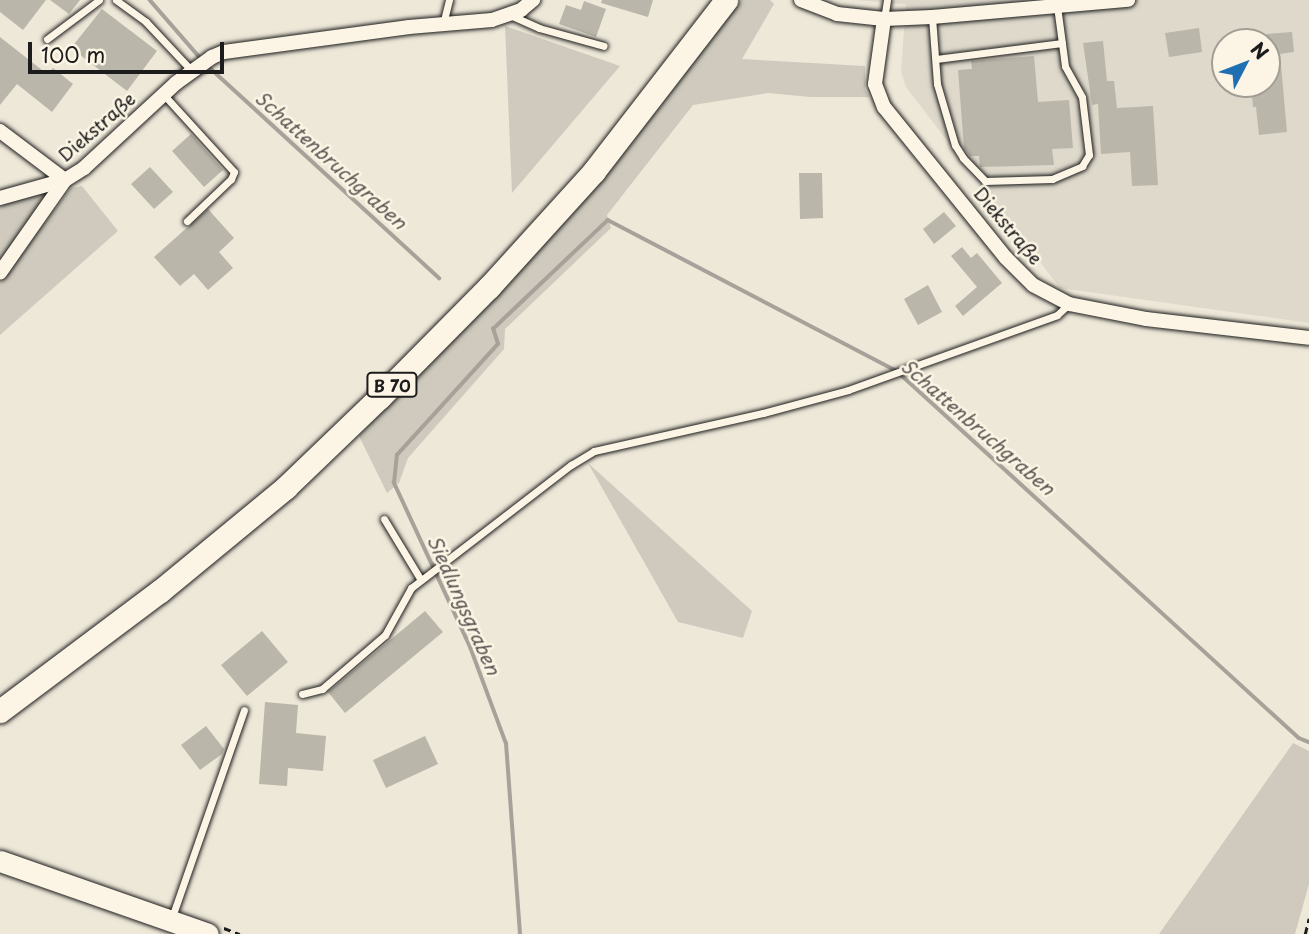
<!DOCTYPE html>
<html>
<head>
<meta charset="utf-8">
<style>
	body { margin:0 }
	#map { position:relative; width:1309px; height:934px; overflow:hidden; background:#eee8d9; font-family:"Playpen Sans",sans-serif }
	div>[style] { position:absolute }
	.built>* { inset:0; background:#ded9cb }
	.green>* { inset:0; background:#cfcabd }
	.stream>* { height:3.5px; margin:-1.75px; padding:0 1.75px; transform-origin:1.75px; border-radius:1.75px; background:#a7a299 }
	.building>* { inset:0; background:#bab6aa }
	.path>* { height:2.5px; margin-top:-1.25px; transform-origin:0; background:repeating-linear-gradient(90deg,#1c1c1c 0 7px,transparent 0 12px) }
	.roads { filter:drop-shadow(0 0 2px #1c1c1c) drop-shadow(0 0 2px #1c1c1c) }
	.lane>* { height:7px; margin:-3.5px; padding:0 3.5px; transform-origin:3.5px; border-radius:3.5px; background:#fcf5e5 }
	.street>* { height:14px; margin:-7px; padding:0 7px; transform-origin:7px; border-radius:7px; background:#fcf5e5 }
	.secondary>* { height:21px; margin:-10.5px; padding:0 10.5px; transform-origin:10.5px; border-radius:10.5px; background:#fcf5e5 }
	.primary>* { height:23px; margin:-11.5px; padding:0 11.5px; transform-origin:11.5px; border-radius:11.5px; background:#fcf5e5 }
	span { translate:-50% -50%; white-space:nowrap; text-align:center; line-height:1.15; -webkit-text-stroke:5px #fcf5e5; paint-order:stroke }
	.shield-label span { padding:2px 5px; background:#fcf5e5; border:2px solid; border-radius:5px; -webkit-text-stroke-width:0 }
	.shield-label { font-size:16px; color:#1c1c1c; font-weight:700 }
	.street-label { font-size:18px; color:#1c1c1c }
	.water-label { font-size:19px; color:#5b5854; font-style:italic }
	.north { position:absolute; left:1211px; top:28px; width:70px; height:70px; box-sizing:border-box; background:#fcf5e5; border:2px solid #a29e95; border-radius:50%; rotate:48deg; font-size:19px; font-weight:700; line-height:28px; text-align:center; color:#1c1c1c }
	.north::after { content:''; display:block; margin:auto; width:24px; height:32px; background:#1f6fb2; clip-path:polygon(50% 0,100% 100%,50% 72%,0 100%) }
	.scale { position:absolute; left:28px; top:42px; width:196px; height:32px; box-sizing:border-box; border:4px solid #1c1c1c; border-top:0; padding-left:9px; font-size:21px; line-height:24px; white-space:nowrap; color:#1c1c1c; -webkit-text-stroke:5px #fcf5e5; paint-order:stroke }
</style>
</head>
<body>
<div id="map">
	<div class="built">
		<div style="clip-path:polygon(evenodd,853px 0,1309px 0,1309px 323px,1060px 288px,906px 87px,901px 71px,906px 4px,853px 0,1225px 42px,1267px 42px,1267px 84px,1225px 84px,1225px 42px)"></div>
	</div>
	<div class="green">
		<div style="clip-path:polygon(742px 0,770px 0,774px 4px,742px 59px,865px 66px,865px 89px,869px 97px,810px 97px,768px 93px,693px 105px,607px 215px,611px 228px,505px 329px,504px 349px,408px 458px,399px 483px,387px 493px,359px 436px,465px 324px)"></div>
		<div style="clip-path:polygon(505px 26px,620px 66px,512px 193px)"></div>
		<div style="clip-path:polygon(82px 186px,118px 231px,0 335px,0 282px,71px 188px)"></div>
		<div style="clip-path:polygon(55px 187px,0 265px,0 203px)"></div>
		<div style="clip-path:polygon(588px 463px,752px 611px,743px 638px,678px 622px)"></div>
		<div style="clip-path:polygon(1293px 743px,1309px 751px,1309px 884px,1295px 934px,1159px 934px)"></div>
	</div>
	<div class="stream">
		<div style="left:150px;top:0;width:81px;rotate:49deg"></div>
		<div style="left:208px;top:66px;width:314px;rotate:42.5deg"></div>
		<div style="left:520px;top:934px;width:191px;rotate:-94.2deg"></div>
		<div style="left:506px;top:744px;width:103px;rotate:-110.4deg"></div>
		<div style="left:470px;top:647px;width:181px;rotate:-114.9deg"></div>
		<div style="left:394px;top:483px;width:28px;rotate:-84deg"></div>
		<div style="left:397px;top:455px;width:150px;rotate:-47.7deg"></div>
		<div style="left:498px;top:344px;width:16px;rotate:-108deg"></div>
		<div style="left:493px;top:329px;width:158px;rotate:-43.5deg"></div>
		<div style="left:608px;top:220px;width:326px;rotate:27.6deg"></div>
		<div style="left:897px;top:371px;width:544px;rotate:42.39deg"></div>
		<div style="left:1299px;top:738px;width:11px;rotate:22deg"></div>
	</div>
	<div class="building">
		<div style="clip-path:polygon(0 0,46px 0,23px 30px,0 12px)"></div>
		<div style="clip-path:polygon(50px 0,80px 0,69px 14px)"></div>
		<div style="clip-path:polygon(602px 0,653px 0,648px 17px,601px 3px)"></div>
		<div style="clip-path:polygon(584px 1px,606px 9px,596px 37px,559px 24px,566px 5px,581px 10px)"></div>
		<div style="clip-path:polygon(102px 9px,157px 51px,127px 91px,71px 48px)"></div>
		<div style="clip-path:polygon(1199px 28px,1202px 52px,1169px 57px,1165px 33px)"></div>
		<div style="clip-path:polygon(1292px 32px,1294px 52px,1280px 54px,1287px 132px,1259px 135px,1256px 107px,1253px 107px,1252px 95px,1240px 96px,1238px 84px,1267px 84px,1267px 34px)"></div>
		<div style="clip-path:polygon(0 37px,47px 74px,53px 68px,73px 84px,52px 112px,17px 84px,0 105px)"></div>
		<div style="clip-path:polygon(1103px 41px,1107px 81px,1114px 81px,1117px 108px,1153px 106px,1158px 185px,1132px 186px,1130px 152px,1101px 154px,1098px 104px,1092px 105px,1083px 43px)"></div>
		<div style="clip-path:polygon(1034px 56px,1038px 102px,1069px 100px,1073px 148px,1052px 149px,1054px 165px,980px 167px,979px 156px,970px 156px,964px 148px,958px 70px,972px 69px,971px 61px)"></div>
		<div style="clip-path:polygon(191px 134px,223px 170px,204px 187px,172px 151px)"></div>
		<div style="clip-path:polygon(150px 167px,173px 192px,154px 209px,131px 184px)"></div>
		<div style="clip-path:polygon(799px 173px,822px 173px,823px 218px,800px 219px)"></div>
		<div style="clip-path:polygon(208px 209px,234px 238px,219px 252px,233px 268px,208px 290px,194px 274px,180px 286px,154px 257px)"></div>
		<div style="clip-path:polygon(944px 212px,956px 226px,934px 244px,923px 229px)"></div>
		<div style="clip-path:polygon(962px 247px,971px 258px,977px 253px,1002px 283px,963px 316px,955px 306px,977px 287px,951px 256px)"></div>
		<div style="clip-path:polygon(928px 285px,942px 312px,918px 325px,904px 299px)"></div>
		<div style="clip-path:polygon(425px 611px,443px 632px,345px 713px,328px 692px)"></div>
		<div style="clip-path:polygon(262px 631px,288px 662px,247px 696px,221px 665px)"></div>
		<div style="clip-path:polygon(265px 702px,298px 705px,296px 733px,326px 736px,323px 771px,288px 768px,287px 786px,259px 784px)"></div>
		<div style="clip-path:polygon(206px 726px,224px 749px,222px 754px,200px 770px,181px 745px)"></div>
		<div style="clip-path:polygon(425px 736px,438px 764px,386px 788px,373px 760px)"></div>
	</div>
	<div class="path">
		<div style="left:224px;top:928px;width:17px;rotate:21deg"></div>
		<div style="left:1305px;top:934px;width:16px;rotate:-76deg"></div>
	</div>
	<div class="roads">
		<div class="lane">
			<div style="left:116px;top:0;width:37px;rotate:36deg"></div>
			<div style="left:146px;top:22px;width:67px;rotate:46.8deg"></div>
			<div style="left:510px;top:15px;width:32px;rotate:24deg"></div>
			<div style="left:539px;top:28px;width:67px;rotate:15.5deg"></div>
			<div style="left:932px;top:17px;width:67px;rotate:85.7deg"></div>
			<div style="left:937px;top:84px;width:64px;rotate:73.6deg"></div>
			<div style="left:955px;top:145px;width:15px;rotate:58deg"></div>
			<div style="left:963px;top:158px;width:32px;rotate:46deg"></div>
			<div style="left:985px;top:181px;width:67px;rotate:-1.7deg"></div>
			<div style="left:1052px;top:179px;width:33px;rotate:-23deg"></div>
			<div style="left:1082px;top:166px;width:13px;rotate:-58deg"></div>
			<div style="left:1089px;top:155px;width:58px;rotate:-96.9deg"></div>
			<div style="left:1082px;top:97px;width:35px;rotate:-119deg"></div>
			<div style="left:1065px;top:66px;width:61px;rotate:-97.6deg"></div>
			<div style="left:884px;top:19px;width:19px;rotate:-81deg"></div>
			<div style="left:443px;top:24px;width:25px;rotate:-76deg"></div>
			<div style="left:47px;top:39px;width:65px;rotate:-36.9deg"></div>
			<div style="left:936px;top:59px;width:127px;rotate:-7.2deg"></div>
			<div style="left:164px;top:95px;width:104px;rotate:47.7deg"></div>
			<div style="left:234px;top:172px;width:8px;rotate:113deg"></div>
			<div style="left:231px;top:179px;width:61px;rotate:136.3deg"></div>
			<div style="left:384px;top:519px;width:71px;rotate:58.8deg"></div>
			<div style="left:302px;top:694px;width:21px;rotate:-14deg"></div>
			<div style="left:322px;top:689px;width:83px;rotate:-40.6deg"></div>
			<div style="left:385px;top:635px;width:54px;rotate:-61deg"></div>
			<div style="left:411px;top:588px;width:202px;rotate:-37.6deg"></div>
			<div style="left:571px;top:465px;width:27px;rotate:-31deg"></div>
			<div style="left:594px;top:451px;width:173px;rotate:-12.7deg"></div>
			<div style="left:763px;top:413px;width:88px;rotate:-15.1deg"></div>
			<div style="left:848px;top:390px;width:222px;rotate:-19.7deg"></div>
			<div style="left:1057px;top:315px;width:16px;rotate:-43deg"></div>
			<div style="left:172px;top:917px;width:219px;rotate:-70.8deg"></div>
		</div>
		<div class="street">
			<div style="left:801px;top:0;width:39px;rotate:21deg"></div>
			<div style="left:837px;top:14px;width:47px;rotate:6.1deg"></div>
			<div style="left:884px;top:19px;width:48px;rotate:-2.4deg"></div>
			<div style="left:932px;top:17px;width:197px;rotate:-5deg"></div>
			<div style="left:884px;top:19px;width:66px;rotate:97.9deg"></div>
			<div style="left:875px;top:84px;width:25px;rotate:69deg"></div>
			<div style="left:884px;top:107px;width:194px;rotate:51.1deg"></div>
			<div style="left:1006px;top:258px;width:38px;rotate:45deg"></div>
			<div style="left:1033px;top:285px;width:41px;rotate:27.8deg"></div>
			<div style="left:1069px;top:304px;width:78px;rotate:11deg"></div>
			<div style="left:1146px;top:319px;width:164px;rotate:6.6deg"></div>
			<div style="left:0;top:131px;width:81px;rotate:37deg"></div>
			<div style="left:65px;top:180px;width:113px;rotate:125deg"></div>
			<div style="left:0;top:198px;width:67px;rotate:-15.5deg"></div>
			<div style="left:65px;top:180px;width:22px;rotate:-32deg"></div>
			<div style="left:84px;top:168px;width:125px;rotate:-42.7deg"></div>
			<div style="left:176px;top:83px;width:44px;rotate:-35.8deg"></div>
			<div style="left:212px;top:57px;width:13px;rotate:-23deg"></div>
			<div style="left:224px;top:52px;width:187px;rotate:-7.7deg"></div>
			<div style="left:409px;top:27px;width:83px;rotate:-4.8deg"></div>
			<div style="left:492px;top:20px;width:31px;rotate:-19deg"></div>
			<div style="left:521px;top:10px;width:16px;rotate:-40deg"></div>
		</div>
		<div class="secondary">
			<div style="left:0;top:861px;width:220px;rotate:19.3deg"></div>
		</div>
		<div class="primary">
			<div style="left:0;top:711px;width:200px;rotate:-36.9deg"></div>
			<div style="left:160px;top:591px;width:163px;rotate:-39.5deg"></div>
			<div style="left:286px;top:487px;width:130px;rotate:-43.8deg"></div>
			<div style="left:380px;top:397px;width:155px;rotate:-45.3deg"></div>
			<div style="left:489px;top:287px;width:156px;rotate:-47.8deg"></div>
			<div style="left:594px;top:171px;width:216px;rotate:-52.3deg"></div>
		</div>
	</div>
	<div class="shield-label">
		<span style="left:392px;top:385px">B 70</span>
	</div>
	<div class="street-label">
		<span style="left:97px;top:127px;rotate:-41deg">Diekstraße</span>
		<span style="left:1008px;top:226px;rotate:50deg">Diekstraße</span>
	</div>
	<div class="water-label">
		<span style="left:331px;top:160px;rotate:42deg">Schattenbruchgraben</span>
		<span style="left:978px;top:427px;rotate:41deg">Schattenbruchgraben</span>
		<span style="left:464px;top:605px;rotate:66deg">Siedlungsgraben</span>
	</div>
	<div class="north">N</div>
	<div class="scale">100 m</div>
</div>
</body>
</html>
